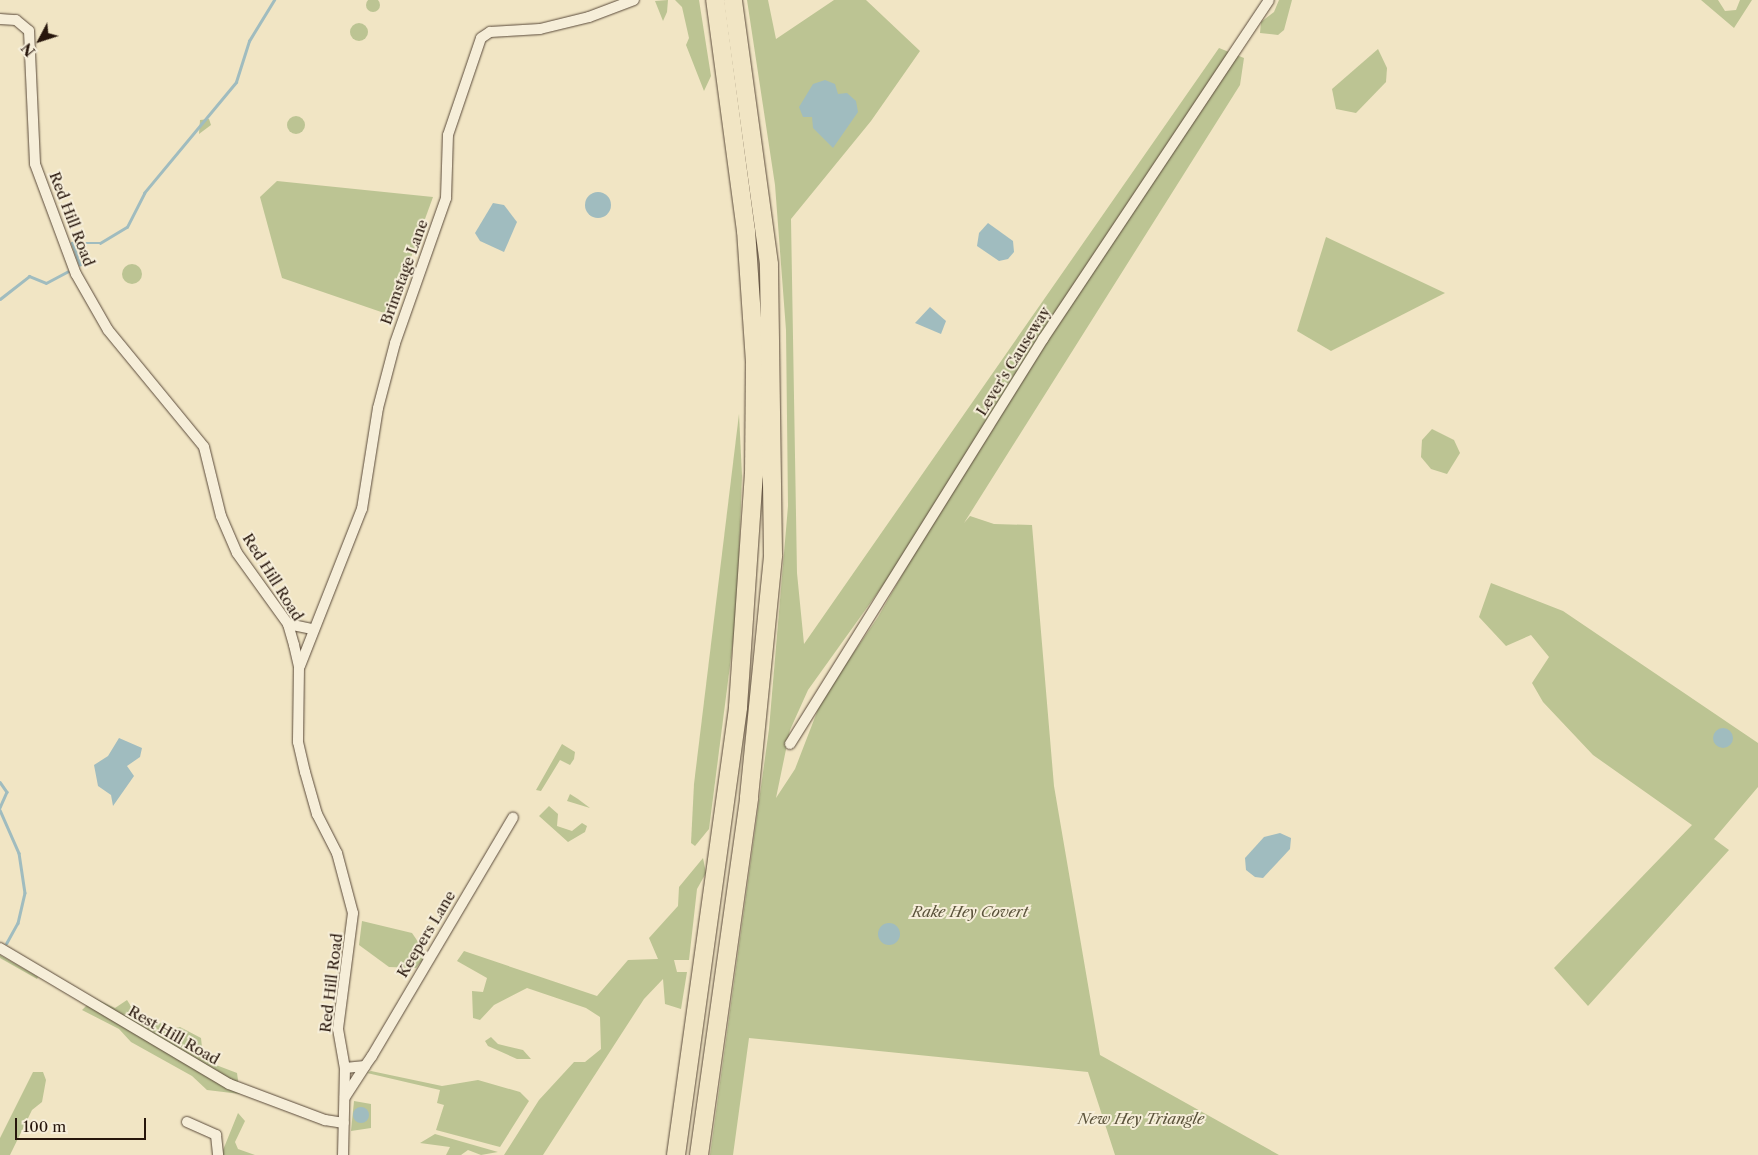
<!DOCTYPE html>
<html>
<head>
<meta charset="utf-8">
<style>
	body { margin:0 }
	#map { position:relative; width:1758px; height:1155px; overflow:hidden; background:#f1e5c4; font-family:"Libre Caslon Text",serif }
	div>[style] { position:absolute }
	.green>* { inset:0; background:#bcc493 }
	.round { border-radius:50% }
	.water>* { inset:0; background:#a0bcbf }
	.stream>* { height:2.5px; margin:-1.25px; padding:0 1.25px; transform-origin:1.25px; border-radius:1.25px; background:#a0bcbf }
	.roads { filter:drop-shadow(0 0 1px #5a4a3a) drop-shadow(0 0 1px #5a4a3a) }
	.minor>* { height:10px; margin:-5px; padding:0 5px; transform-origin:5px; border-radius:5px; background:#f6eed9 }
	.motorway>* { height:18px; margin:-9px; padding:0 9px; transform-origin:9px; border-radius:9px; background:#f1e5c4 }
	span { translate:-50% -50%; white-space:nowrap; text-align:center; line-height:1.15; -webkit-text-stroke:4px #f6eed9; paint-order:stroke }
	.street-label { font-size:15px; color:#27160c }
	.park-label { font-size:15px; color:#5b533b; font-style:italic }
	.north { position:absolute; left:15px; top:15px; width:50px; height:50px; -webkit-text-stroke:4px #f6eed9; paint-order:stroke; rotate:230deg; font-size:14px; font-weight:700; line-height:20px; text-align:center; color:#27160c }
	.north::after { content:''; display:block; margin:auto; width:18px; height:22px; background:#27160c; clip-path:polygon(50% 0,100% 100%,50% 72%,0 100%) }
	.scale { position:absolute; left:15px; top:1118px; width:131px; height:22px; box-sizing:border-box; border:2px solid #27160c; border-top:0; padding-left:6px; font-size:15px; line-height:18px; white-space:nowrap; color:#27160c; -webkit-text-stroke:4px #f6eed9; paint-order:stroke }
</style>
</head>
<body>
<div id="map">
	<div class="green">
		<div class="round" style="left:366px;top:-2px;width:14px;height:14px"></div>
		<div style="clip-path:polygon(668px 0,667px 12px,663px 21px,655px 1px)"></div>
		<div style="clip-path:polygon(675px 0,699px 0,711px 76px,704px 91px,686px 45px,689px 38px,682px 7px)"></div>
		<div style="clip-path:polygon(evenodd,747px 0,768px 0,776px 39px,834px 0,866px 0,920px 51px,871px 121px,791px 219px,797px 573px,804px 644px,1219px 48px,1244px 58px,1240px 85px,964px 523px,970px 516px,994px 524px,1032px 525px,1054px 786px,1100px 1055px,1279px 1155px,1115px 1155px,1088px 1072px,749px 1038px,733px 1155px,710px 1155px,769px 729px,788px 506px,786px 330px,775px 185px,747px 0,949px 493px,878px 617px,822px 699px,795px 769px,776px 798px,790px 730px,808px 690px,949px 493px)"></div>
		<div style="clip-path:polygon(1279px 0,1292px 0,1284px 30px,1278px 35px,1260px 33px,1261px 22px,1274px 12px)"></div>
		<div style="clip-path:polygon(1701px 0,1718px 0,1725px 11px,1736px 10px,1740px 0,1752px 0,1734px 28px)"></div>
		<div class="round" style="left:350px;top:23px;width:18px;height:18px"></div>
		<div style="clip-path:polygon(1378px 49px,1387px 68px,1386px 82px,1356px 113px,1336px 109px,1332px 89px)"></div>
		<div class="round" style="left:287px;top:116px;width:18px;height:18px"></div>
		<div style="clip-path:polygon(209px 119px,211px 125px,199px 134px,200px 120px)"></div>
		<div style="clip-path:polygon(277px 181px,433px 197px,390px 315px,282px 278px,260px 197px)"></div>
		<div style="clip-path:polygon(1326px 237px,1445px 293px,1331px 351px,1297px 331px)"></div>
		<div class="round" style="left:122px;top:264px;width:20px;height:20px"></div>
		<div style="clip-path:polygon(739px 414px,742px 476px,737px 611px,709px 829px,695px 846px,691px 843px,694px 784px)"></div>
		<div style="clip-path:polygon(1432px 429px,1454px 440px,1460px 453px,1447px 474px,1431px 469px,1421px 457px,1422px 440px)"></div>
		<div style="clip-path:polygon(1491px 583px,1563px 611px,1758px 743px,1758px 787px,1714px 839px,1729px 850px,1588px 1006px,1554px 968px,1692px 825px,1593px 755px,1543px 702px,1532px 683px,1549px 657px,1531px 635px,1506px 646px,1479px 617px)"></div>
		<div style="clip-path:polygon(562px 744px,575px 752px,574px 759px,570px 765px,560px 760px,541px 791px,536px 790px)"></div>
		<div style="clip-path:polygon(570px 794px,578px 799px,590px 808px,567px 801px)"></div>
		<div style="clip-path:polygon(549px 806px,558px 814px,557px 826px,572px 831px,582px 823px,587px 826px,585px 832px,568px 842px,539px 816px)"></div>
		<div style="clip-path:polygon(703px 858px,706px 873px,697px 889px,689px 960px,674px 960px,677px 972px,687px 972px,681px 1009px,665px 1004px,663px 979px,644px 999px,543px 1155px,504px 1155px,539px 1100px,574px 1062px,585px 1062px,601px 1049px,600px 1017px,586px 1008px,527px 988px,494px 1005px,480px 1020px,473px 1018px,472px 991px,483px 992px,487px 978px,457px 961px,464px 951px,597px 996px,628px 960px,658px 959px,649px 938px,678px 906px,679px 887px)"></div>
		<div style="clip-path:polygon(362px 921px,412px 933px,427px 955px,416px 968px,389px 967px,359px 945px)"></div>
		<div style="clip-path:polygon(0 955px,38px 977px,37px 979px,0 958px)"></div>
		<div style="clip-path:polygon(94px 998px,115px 1008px,127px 1000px,142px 1024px,162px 1022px,166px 1030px,180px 1027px,201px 1038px,203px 1056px,212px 1057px,216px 1065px,237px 1073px,240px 1094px,207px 1090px,192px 1076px,131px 1042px,119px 1029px,82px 1010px)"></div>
		<div style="clip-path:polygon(491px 1037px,498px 1044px,523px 1050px,531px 1059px,517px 1059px,488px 1046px,485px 1041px)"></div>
		<div style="clip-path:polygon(371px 1071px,442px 1086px,478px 1080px,520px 1092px,529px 1101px,500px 1147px,436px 1130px,444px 1105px,437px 1103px,440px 1090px,367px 1073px)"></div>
		<div style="clip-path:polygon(33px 1072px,43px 1072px,46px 1080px,42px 1102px,32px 1110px,10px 1155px,0 1155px,0 1138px)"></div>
		<div style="clip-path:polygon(354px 1101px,371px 1104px,371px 1128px,351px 1131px)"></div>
		<div style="clip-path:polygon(238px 1113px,245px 1121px,235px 1142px,238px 1149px,255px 1155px,221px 1155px)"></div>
		<div style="clip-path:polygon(435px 1134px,498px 1152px,481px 1155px,468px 1150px,461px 1155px,446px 1155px,450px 1147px,420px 1143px)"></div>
	</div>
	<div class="water">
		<div style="clip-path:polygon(825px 80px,835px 84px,838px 94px,847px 93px,856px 101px,858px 112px,833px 148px,813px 128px,812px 117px,803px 117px,799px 107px,813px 84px)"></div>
		<div class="round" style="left:585px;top:192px;width:26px;height:26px"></div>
		<div style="clip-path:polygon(493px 203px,504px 205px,517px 222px,504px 252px,480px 241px,475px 233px)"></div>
		<div style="clip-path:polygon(988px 223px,1013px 241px,1014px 252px,1008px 259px,999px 261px,977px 246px,979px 233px)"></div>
		<div style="clip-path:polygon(930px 307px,946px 321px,941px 334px,915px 323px)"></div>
		<div class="round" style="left:1713px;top:728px;width:20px;height:20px"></div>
		<div style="clip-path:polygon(119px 738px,142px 748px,140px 757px,127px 766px,134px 776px,113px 806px,111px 795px,98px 786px,94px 765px,108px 756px)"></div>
		<div style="clip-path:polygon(1280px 833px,1291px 838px,1290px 849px,1263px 878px,1255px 877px,1246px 870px,1245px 858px,1264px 837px)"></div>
		<div class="round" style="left:878px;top:923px;width:22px;height:22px"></div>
		<div class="round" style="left:353px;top:1107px;width:16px;height:16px"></div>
	</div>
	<div class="stream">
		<div style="left:80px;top:265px;width:23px;rotate:-110deg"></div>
		<div style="left:72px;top:243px;width:28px"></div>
		<div style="left:100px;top:243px;width:31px;rotate:-31deg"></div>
		<div style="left:127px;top:227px;width:38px;rotate:-63deg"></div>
		<div style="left:144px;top:193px;width:144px;rotate:-50.3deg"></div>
		<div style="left:236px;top:82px;width:43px;rotate:-72.4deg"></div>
		<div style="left:249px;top:41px;width:48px;rotate:-58.6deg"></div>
		<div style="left:0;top:299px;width:37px;rotate:-38deg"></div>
		<div style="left:29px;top:276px;width:18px;rotate:22deg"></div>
		<div style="left:46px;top:283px;width:24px;rotate:-28deg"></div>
		<div style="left:0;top:782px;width:12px;rotate:55deg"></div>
		<div style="left:7px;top:792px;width:17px;rotate:114deg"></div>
		<div style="left:0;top:810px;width:47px;rotate:66.2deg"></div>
		<div style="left:19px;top:853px;width:40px;rotate:81.5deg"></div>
		<div style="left:25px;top:893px;width:31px;rotate:103deg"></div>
		<div style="left:18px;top:923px;width:23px;rotate:119deg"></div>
	</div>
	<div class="roads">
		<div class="minor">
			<div style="left:0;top:19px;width:16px;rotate:4deg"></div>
			<div style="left:16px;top:20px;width:17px;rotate:40deg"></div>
			<div style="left:29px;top:31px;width:133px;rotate:87.4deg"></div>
			<div style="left:35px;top:164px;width:117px;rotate:69.6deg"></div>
			<div style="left:76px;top:274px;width:64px;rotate:60.3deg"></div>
			<div style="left:108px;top:330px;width:151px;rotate:50.6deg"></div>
			<div style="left:204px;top:447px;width:71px;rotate:76.2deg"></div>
			<div style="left:221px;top:516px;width:40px;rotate:66.6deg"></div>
			<div style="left:237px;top:553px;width:87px;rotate:54.3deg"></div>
			<div style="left:288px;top:624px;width:22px;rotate:74deg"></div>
			<div style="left:294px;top:645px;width:23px;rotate:77deg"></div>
			<div style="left:299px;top:667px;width:75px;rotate:90.8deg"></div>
			<div style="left:298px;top:742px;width:31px;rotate:77deg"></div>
			<div style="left:305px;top:772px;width:44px;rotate:74.1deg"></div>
			<div style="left:317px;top:814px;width:44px;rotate:62.9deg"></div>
			<div style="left:337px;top:853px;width:62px;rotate:75.1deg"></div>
			<div style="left:353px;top:913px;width:117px;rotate:97.4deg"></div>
			<div style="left:338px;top:1029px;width:40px;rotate:80deg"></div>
			<div style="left:345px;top:1068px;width:87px;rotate:91.3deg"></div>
			<div style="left:288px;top:624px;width:25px;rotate:12deg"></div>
			<div style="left:300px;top:666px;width:169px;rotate:-68.5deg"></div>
			<div style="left:362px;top:509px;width:102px;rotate:-81deg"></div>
			<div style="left:378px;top:408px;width:67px;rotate:-75.3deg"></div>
			<div style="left:395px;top:343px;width:154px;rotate:-70.6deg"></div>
			<div style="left:446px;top:198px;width:63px;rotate:-88.2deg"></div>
			<div style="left:448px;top:135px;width:102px;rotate:-71.2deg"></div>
			<div style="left:481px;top:38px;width:11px;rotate:-34deg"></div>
			<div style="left:490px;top:32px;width:50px;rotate:-3.4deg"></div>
			<div style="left:540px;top:29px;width:50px;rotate:-13.8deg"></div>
			<div style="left:589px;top:17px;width:48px;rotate:-20.7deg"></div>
			<div style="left:790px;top:744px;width:478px;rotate:-58deg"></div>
			<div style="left:1043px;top:339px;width:407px;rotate:-56.3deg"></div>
			<div style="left:0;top:948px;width:266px;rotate:30.7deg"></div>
			<div style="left:229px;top:1084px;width:103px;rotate:20.6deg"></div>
			<div style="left:325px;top:1120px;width:19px;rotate:9deg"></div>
			<div style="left:345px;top:1068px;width:20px;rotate:-6deg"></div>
			<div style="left:365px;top:1066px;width:12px;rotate:-55deg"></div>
			<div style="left:372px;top:1056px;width:277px;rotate:-59.4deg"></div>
			<div style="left:345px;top:1097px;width:37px;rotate:-57deg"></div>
			<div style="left:187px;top:1122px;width:32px;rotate:24deg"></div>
			<div style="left:216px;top:1135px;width:20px;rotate:84deg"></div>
		</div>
		<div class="motorway">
			<div style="left:676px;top:1155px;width:452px;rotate:-82.1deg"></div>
			<div style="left:738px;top:707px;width:233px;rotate:-86.1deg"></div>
			<div style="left:754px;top:475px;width:113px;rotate:-89.5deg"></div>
			<div style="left:755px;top:362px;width:131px;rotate:-93.9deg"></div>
			<div style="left:746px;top:231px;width:233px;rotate:-97.6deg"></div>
			<div style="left:699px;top:1155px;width:361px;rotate:-82deg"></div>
			<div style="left:749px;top:797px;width:243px;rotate:-84.3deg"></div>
			<div style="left:773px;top:555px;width:291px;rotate:-90.8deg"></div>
			<div style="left:769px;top:264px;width:266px;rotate:-97.8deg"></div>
		</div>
	</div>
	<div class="street-label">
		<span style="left:72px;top:219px;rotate:69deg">Red Hill Road</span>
		<span style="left:404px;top:272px;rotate:-70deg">Brimstage Lane</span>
		<span style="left:1013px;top:361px;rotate:-58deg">Lever's Causeway</span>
		<span style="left:273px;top:577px;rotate:58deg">Red Hill Road</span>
		<span style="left:426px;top:934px;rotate:-59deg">Keepers Lane</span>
		<span style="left:331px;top:983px;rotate:-83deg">Red Hill Road</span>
		<span style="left:174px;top:1035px;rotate:30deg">Rest Hill Road</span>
	</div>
	<div class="park-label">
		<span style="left:970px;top:912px">Rake Hey Covert</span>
		<span style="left:1141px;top:1119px">New Hey Triangle</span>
	</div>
	<div class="north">N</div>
	<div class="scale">100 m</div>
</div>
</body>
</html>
